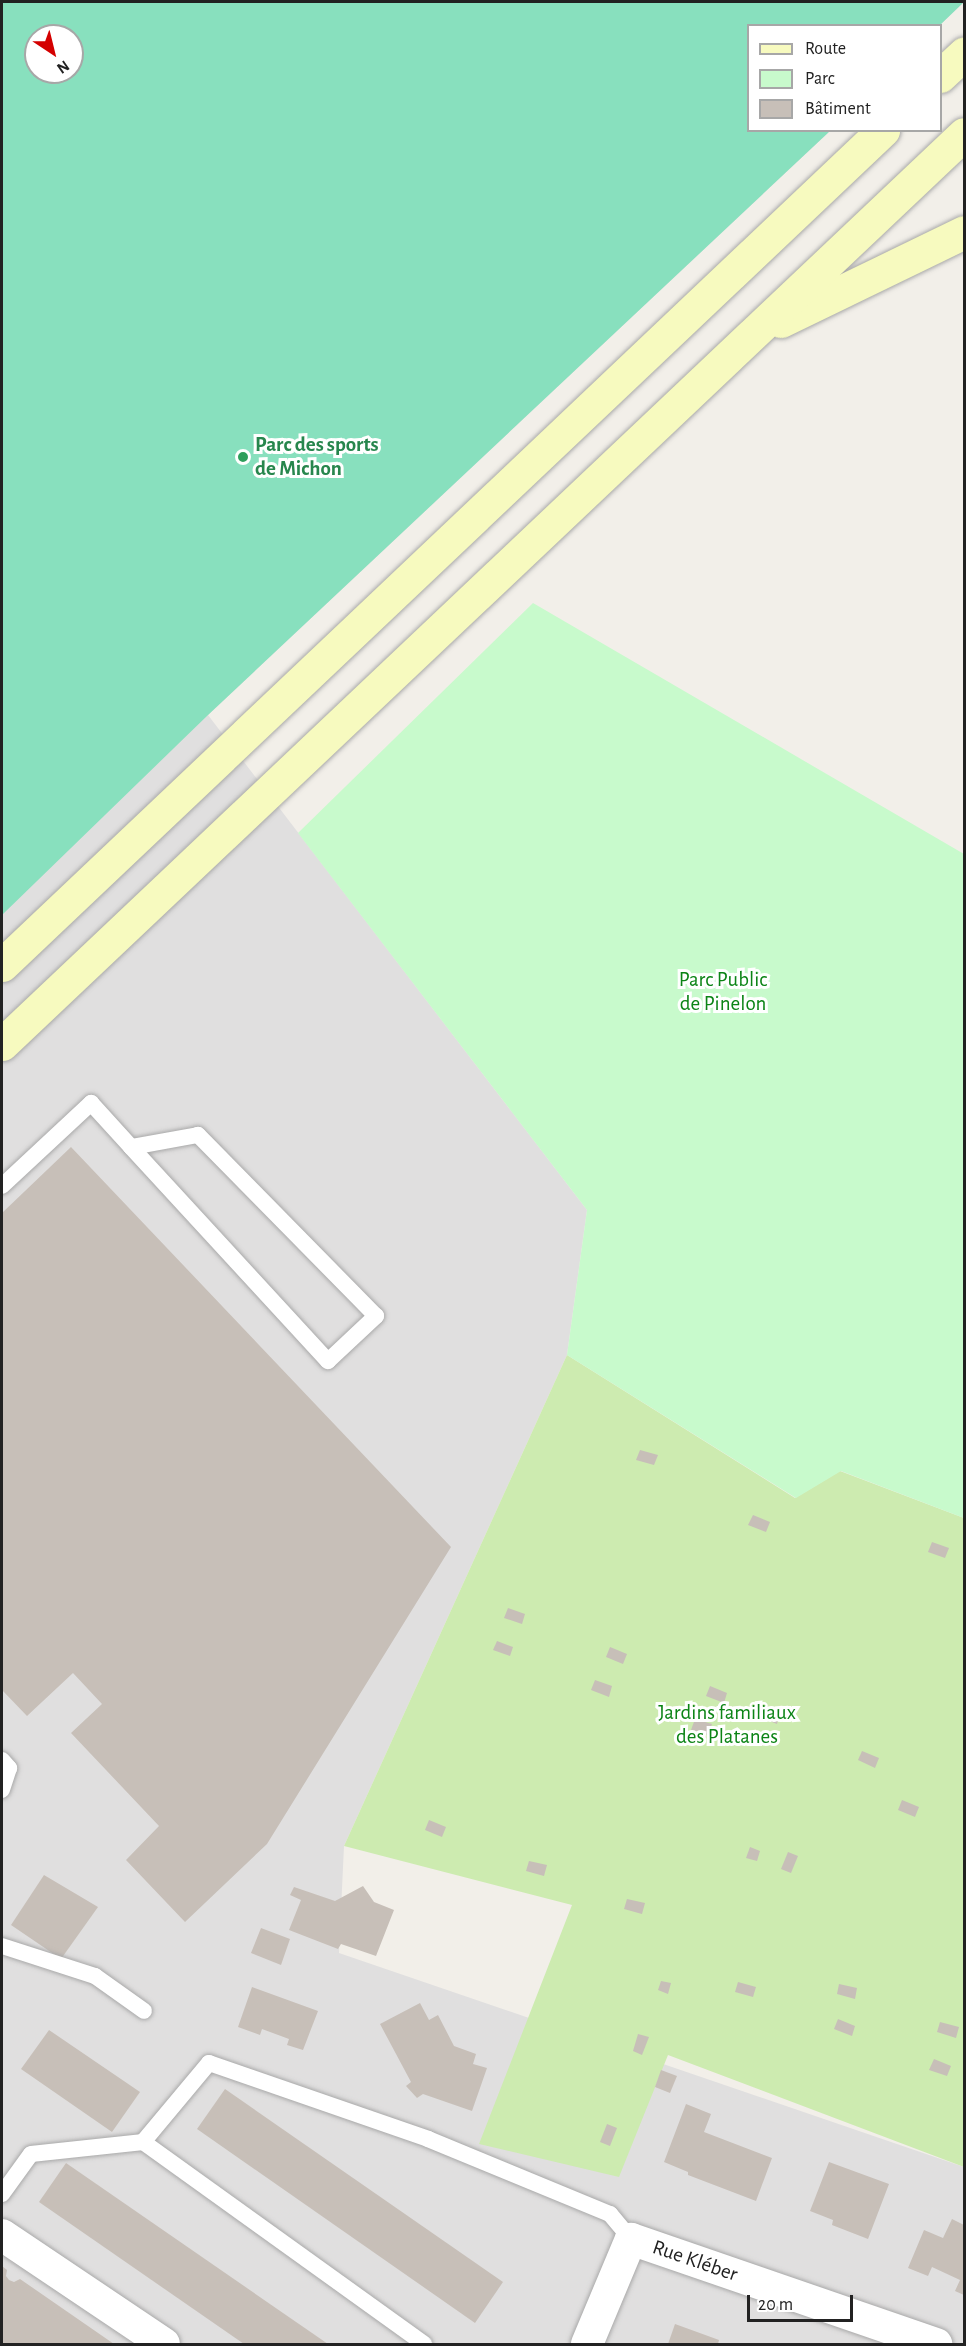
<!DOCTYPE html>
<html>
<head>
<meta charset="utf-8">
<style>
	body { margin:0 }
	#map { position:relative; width:966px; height:2346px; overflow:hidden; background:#f2efe9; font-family:"Alegreya Sans",sans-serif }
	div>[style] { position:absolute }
	.residential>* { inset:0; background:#e0dfdf }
	.grass>* { inset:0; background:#cdebb0 }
	.park>* { inset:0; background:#c8facc }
	.pitch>* { inset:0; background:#88e0be }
	.building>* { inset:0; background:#c7bfb8 }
	.roads { filter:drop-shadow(0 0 2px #a9a9a9) drop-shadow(0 0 2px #a9a9a9) }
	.service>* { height:16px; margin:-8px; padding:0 8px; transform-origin:8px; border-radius:8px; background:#fff }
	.minor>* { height:32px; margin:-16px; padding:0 16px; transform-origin:16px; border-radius:16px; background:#fff }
	.secondary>* { height:33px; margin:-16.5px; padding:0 16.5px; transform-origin:16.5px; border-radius:16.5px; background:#f7fabf }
	.dots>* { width:16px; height:16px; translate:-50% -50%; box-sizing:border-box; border:3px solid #fff; border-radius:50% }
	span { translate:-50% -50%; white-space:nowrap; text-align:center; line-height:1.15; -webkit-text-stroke:6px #fff; paint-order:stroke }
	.leisure-label { font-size:21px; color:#27864d; font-weight:700 }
	.left { translate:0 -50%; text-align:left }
	.park-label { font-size:21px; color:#0c8416 }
	.street-label { font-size:21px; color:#222 }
	.frame { position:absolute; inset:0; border:3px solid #222; pointer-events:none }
	.legend { position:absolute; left:747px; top:24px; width:195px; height:108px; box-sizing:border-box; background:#fff; border:2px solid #a7a7a7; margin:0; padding:8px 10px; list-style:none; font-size:18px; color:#222 }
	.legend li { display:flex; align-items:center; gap:12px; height:30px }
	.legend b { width:30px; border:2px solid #a7a7a7 }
	.north { position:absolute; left:24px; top:24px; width:60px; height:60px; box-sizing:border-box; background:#fff; border:2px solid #a7a7a7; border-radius:50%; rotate:145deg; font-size:16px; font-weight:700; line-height:24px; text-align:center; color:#222 }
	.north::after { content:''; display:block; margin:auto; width:21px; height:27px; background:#d40000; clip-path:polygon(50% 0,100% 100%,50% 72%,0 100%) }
	.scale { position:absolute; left:747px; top:2295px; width:106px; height:27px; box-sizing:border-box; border:3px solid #222; border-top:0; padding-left:8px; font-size:18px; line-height:21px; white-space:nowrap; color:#222; -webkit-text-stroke:4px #fff; paint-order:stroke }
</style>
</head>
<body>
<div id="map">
	<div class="residential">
		<div style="clip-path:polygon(evenodd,2px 2px,964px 2px,940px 25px,748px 26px,748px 130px,830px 131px,208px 715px,587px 1210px,567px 1355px,344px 1846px,339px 1953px,964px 2167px,964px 2344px,2px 2344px,2px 2px,36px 36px,72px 36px,72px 72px,36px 72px,36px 36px)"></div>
	</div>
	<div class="grass">
		<div style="clip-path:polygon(567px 1355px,795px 1498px,840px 1471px,964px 1518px,964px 2167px,668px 2055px,619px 2177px,479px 2144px,572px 1905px,344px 1846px)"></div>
	</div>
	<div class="park">
		<div style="clip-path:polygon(533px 603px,964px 854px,964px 1518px,841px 1471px,796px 1498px,567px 1355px,587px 1210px,298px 833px)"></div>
	</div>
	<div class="pitch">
		<div style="clip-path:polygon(evenodd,2px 2px,964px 2px,940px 25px,748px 26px,748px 130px,830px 131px,208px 715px,2px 915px,2px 2px,36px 36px,72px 36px,72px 72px,36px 72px,36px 36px)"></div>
	</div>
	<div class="building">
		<div style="clip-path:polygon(71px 1147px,451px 1547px,267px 1844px,185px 1922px,126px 1860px,159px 1826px,71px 1733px,102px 1704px,73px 1673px,27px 1716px,2px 1690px,2px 1213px)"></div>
		<div style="clip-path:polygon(640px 1450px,658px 1455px,654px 1465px,636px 1460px)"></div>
		<div style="clip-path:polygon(753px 1515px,770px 1522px,766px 1532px,748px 1525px)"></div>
		<div style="clip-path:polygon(932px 1542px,949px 1548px,945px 1558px,928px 1552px)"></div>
		<div style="clip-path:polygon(508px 1608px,525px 1614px,522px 1624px,504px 1618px)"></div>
		<div style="clip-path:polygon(497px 1641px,513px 1647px,510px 1656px,493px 1650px)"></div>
		<div style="clip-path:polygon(610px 1647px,627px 1654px,623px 1664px,606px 1657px)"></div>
		<div style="clip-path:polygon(595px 1680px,612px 1686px,609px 1697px,591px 1690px)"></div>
		<div style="clip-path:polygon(710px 1686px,727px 1693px,724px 1703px,706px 1696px)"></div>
		<div style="clip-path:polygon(771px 1710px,780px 1713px,777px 1724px,767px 1720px)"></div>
		<div style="clip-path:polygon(695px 1719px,712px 1724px,708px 1735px,691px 1730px)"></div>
		<div style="clip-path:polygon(862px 1751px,879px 1758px,875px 1768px,858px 1760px)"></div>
		<div style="clip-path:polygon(902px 1800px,919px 1807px,915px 1817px,898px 1810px)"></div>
		<div style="clip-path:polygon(429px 1820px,446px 1827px,442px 1837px,425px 1830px)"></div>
		<div style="clip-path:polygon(750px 1847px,760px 1851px,757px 1861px,746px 1858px)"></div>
		<div style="clip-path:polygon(788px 1852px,798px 1856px,791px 1873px,781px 1869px)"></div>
		<div style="clip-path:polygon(529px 1861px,547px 1865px,544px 1876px,526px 1871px)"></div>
		<div style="clip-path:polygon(44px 1875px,98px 1907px,61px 1959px,11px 1925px)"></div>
		<div style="clip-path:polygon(363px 1886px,374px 1902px,394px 1910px,376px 1956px,341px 1944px,338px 1949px,289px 1930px,301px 1900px,290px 1895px,294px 1887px,335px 1901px)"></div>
		<div style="clip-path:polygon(627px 1899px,645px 1903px,642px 1914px,624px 1909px)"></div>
		<div style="clip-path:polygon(261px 1928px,290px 1939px,281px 1965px,251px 1953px)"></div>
		<div style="clip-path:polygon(661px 1981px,671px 1983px,668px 1994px,658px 1990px)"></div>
		<div style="clip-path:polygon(738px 1982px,756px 1987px,753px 1997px,735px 1992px)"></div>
		<div style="clip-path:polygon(839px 1984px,857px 1988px,855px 1999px,837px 1994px)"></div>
		<div style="clip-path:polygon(252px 1987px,318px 2011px,303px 2050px,287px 2045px,289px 2039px,262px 2029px,260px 2035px,238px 2027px)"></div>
		<div style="clip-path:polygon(420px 2003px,429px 2020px,438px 2015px,454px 2046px,476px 2054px,473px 2064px,487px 2068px,472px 2111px,423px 2094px,417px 2098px,406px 2086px,411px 2082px,380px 2024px)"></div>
		<div style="clip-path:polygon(838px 2019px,855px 2026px,852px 2036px,834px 2029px)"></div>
		<div style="clip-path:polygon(940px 2022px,959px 2027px,956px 2038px,937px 2032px)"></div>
		<div style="clip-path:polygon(49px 2030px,140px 2092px,112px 2132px,21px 2069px)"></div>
		<div style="clip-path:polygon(638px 2034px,649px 2037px,642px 2055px,633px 2051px)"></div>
		<div style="clip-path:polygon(934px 2059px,951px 2066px,947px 2076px,929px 2070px)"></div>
		<div style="clip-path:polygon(661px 2070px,677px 2076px,670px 2093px,655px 2087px)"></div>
		<div style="clip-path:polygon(225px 2089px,503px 2282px,475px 2323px,197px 2129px)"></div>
		<div style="clip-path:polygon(686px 2104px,711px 2114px,704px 2132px,772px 2158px,756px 2201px,688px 2175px,688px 2172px,664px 2162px)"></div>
		<div style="clip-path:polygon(607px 2124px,617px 2128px,610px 2146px,600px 2142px)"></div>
		<div style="clip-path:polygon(829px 2162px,889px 2184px,868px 2239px,832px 2225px,833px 2220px,810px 2211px)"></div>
		<div style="clip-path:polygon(66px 2163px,328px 2344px,244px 2344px,39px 2202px)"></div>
		<div style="clip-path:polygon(952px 2219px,964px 2225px,964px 2295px,955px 2291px,960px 2280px,932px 2267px,928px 2276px,908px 2268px,924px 2230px,943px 2238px)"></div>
		<div style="clip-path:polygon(2px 2266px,7px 2270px,6px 2276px,9px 2280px,14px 2282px,20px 2279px,114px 2344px,2px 2344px)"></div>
		<div style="clip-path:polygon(675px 2324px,719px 2340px,718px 2344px,668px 2344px)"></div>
	</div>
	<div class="roads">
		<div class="service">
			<div style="left:2px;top:1186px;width:122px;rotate:-43deg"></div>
			<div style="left:91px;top:1103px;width:59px;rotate:47.7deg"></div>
			<div style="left:131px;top:1147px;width:291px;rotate:47.4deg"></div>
			<div style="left:328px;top:1361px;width:66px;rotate:-43.2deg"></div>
			<div style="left:376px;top:1316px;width:254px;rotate:-134.5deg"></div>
			<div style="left:198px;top:1135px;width:68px;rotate:169.8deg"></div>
			<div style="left:2px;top:1760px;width:11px;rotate:49deg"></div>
			<div style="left:9px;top:1768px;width:23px;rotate:108deg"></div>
			<div style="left:2px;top:1946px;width:98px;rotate:17.9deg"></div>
			<div style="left:95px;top:1976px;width:60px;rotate:35.5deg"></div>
			<div style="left:143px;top:2142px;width:346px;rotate:35.7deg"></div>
			<div style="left:2px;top:2194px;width:49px;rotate:-54.1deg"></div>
			<div style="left:31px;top:2154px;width:113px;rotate:-6.1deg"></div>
			<div style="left:143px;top:2142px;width:103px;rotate:-50.1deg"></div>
			<div style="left:209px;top:2063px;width:232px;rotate:19.1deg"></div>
			<div style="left:428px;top:2139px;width:197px;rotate:22.4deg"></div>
			<div style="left:610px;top:2214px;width:33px;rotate:50deg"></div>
		</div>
		<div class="minor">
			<div style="left:2px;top:2235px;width:195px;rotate:33.9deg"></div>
			<div style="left:587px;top:2344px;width:114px;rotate:-67.3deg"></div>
			<div style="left:631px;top:2239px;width:323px;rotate:19deg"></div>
		</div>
		<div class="secondary">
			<div style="left:940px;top:76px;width:33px;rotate:-43deg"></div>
			<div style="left:781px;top:321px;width:203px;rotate:-25.9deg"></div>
			<div style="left:2px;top:965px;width:1214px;rotate:-43.46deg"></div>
			<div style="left:2px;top:1044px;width:1324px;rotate:-43.41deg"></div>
		</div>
	</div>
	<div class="dots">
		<div style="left:243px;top:457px;background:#2e9e5b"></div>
	</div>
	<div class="leisure-label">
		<span class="left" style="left:255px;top:457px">Parc des sports<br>de Michon</span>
	</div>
	<div class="park-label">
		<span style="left:723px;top:992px">Parc Public<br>de Pinelon</span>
		<span style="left:727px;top:1725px">Jardins familiaux<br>des Platanes</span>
	</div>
	<div class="street-label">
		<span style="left:695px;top:2261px;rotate:19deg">Rue Kléber</span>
	</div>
	<div class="frame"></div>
	<ul class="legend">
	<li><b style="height:8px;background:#f7fabf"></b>Route</li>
	<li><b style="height:16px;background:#c8facc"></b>Parc</li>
	<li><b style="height:16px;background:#c7bfb8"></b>Bâtiment</li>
	</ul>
	<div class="north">N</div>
	<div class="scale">20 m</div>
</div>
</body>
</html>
